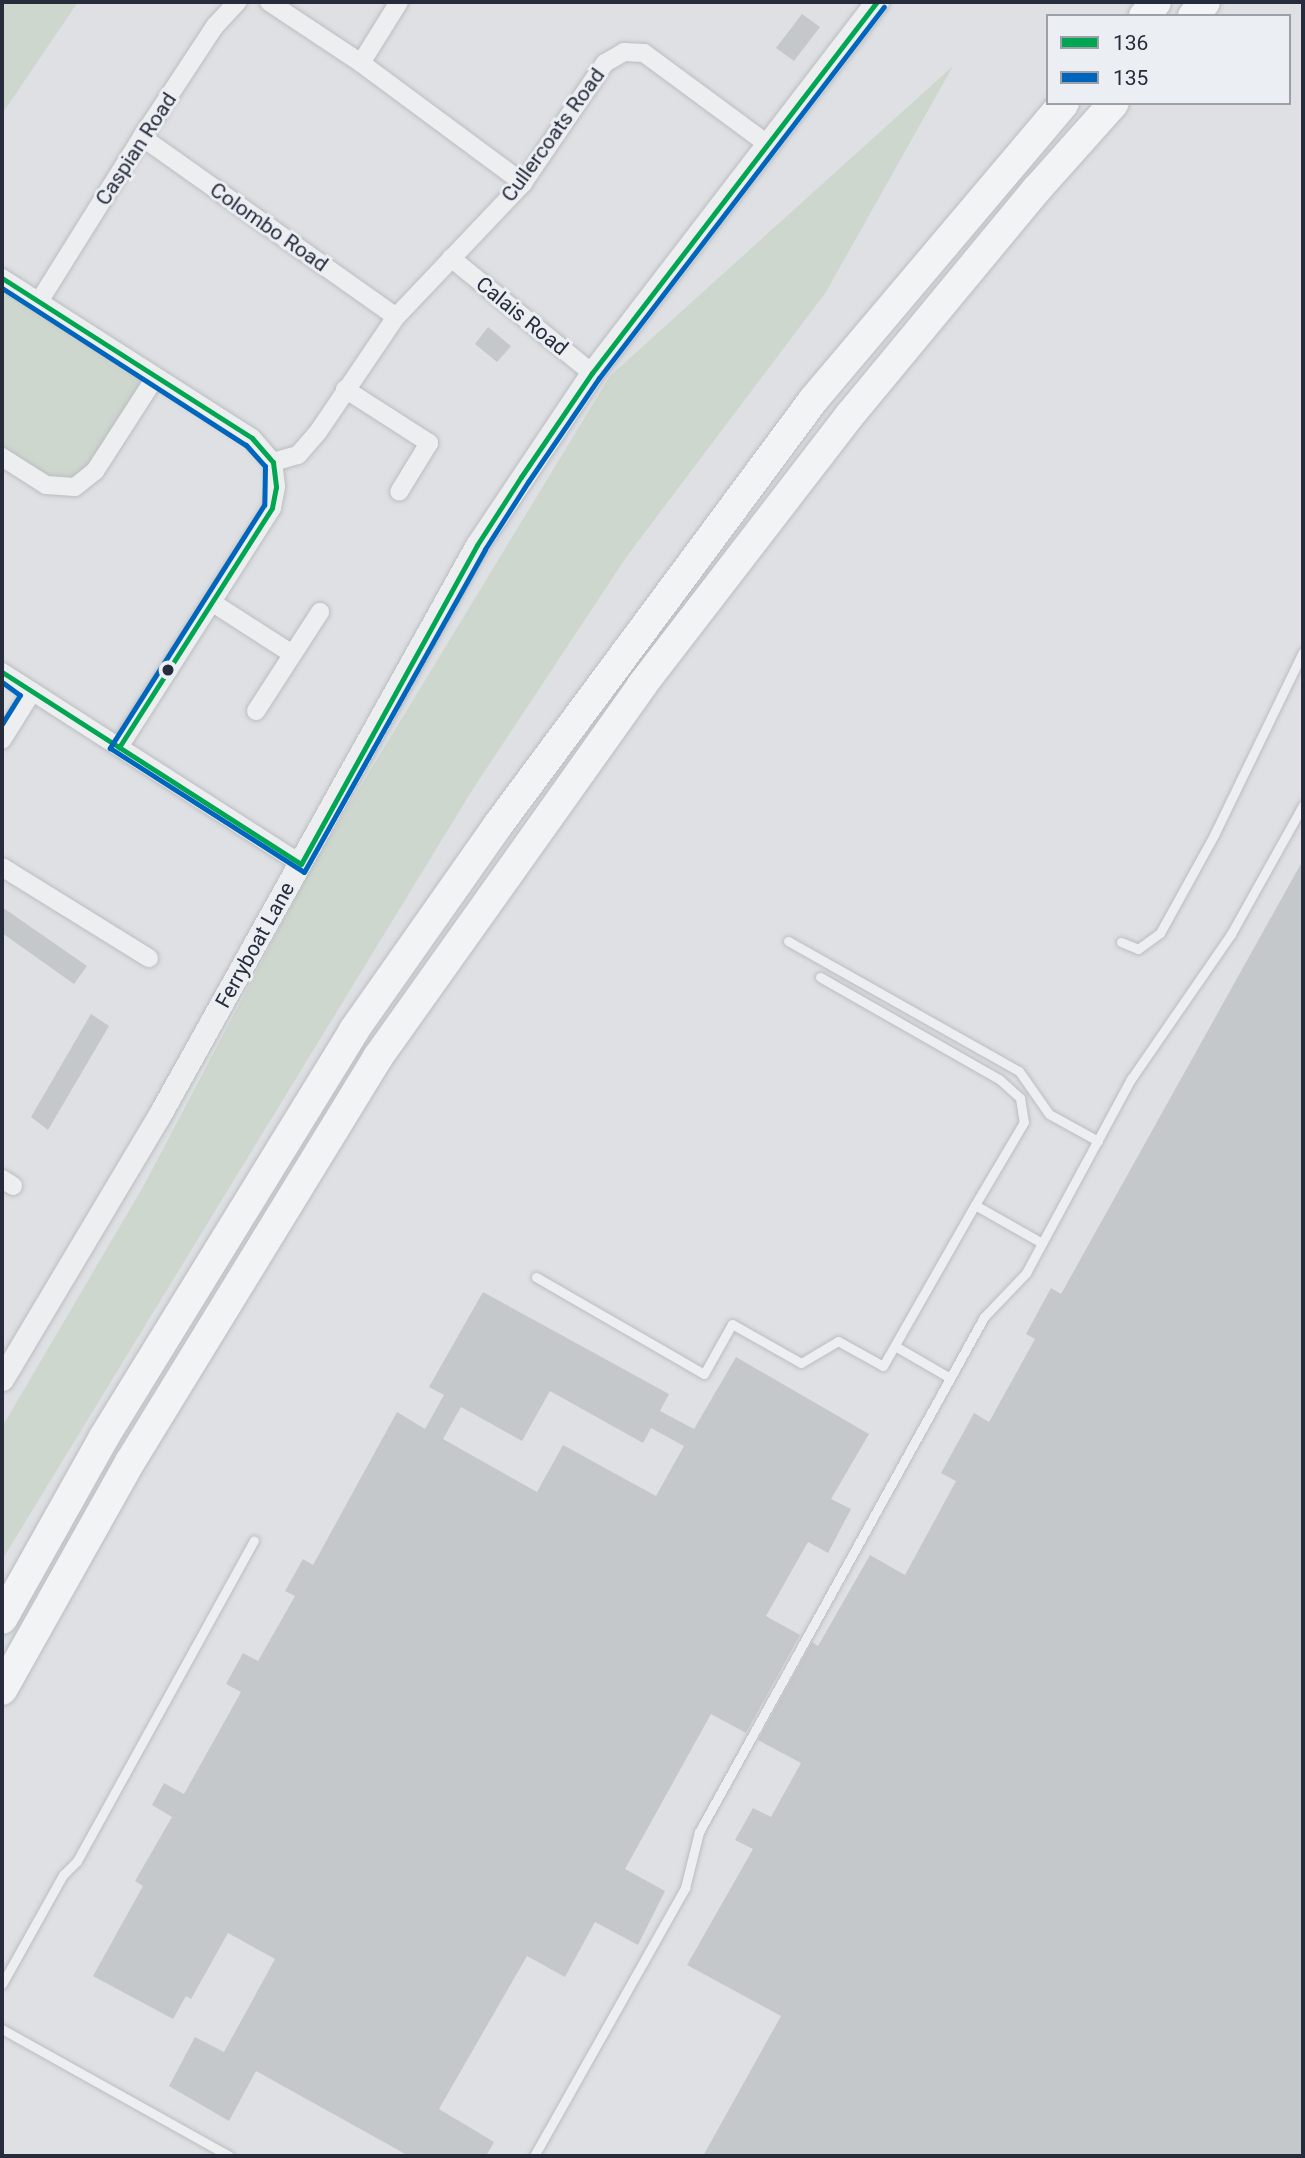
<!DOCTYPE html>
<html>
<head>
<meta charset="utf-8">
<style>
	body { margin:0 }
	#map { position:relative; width:1305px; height:2158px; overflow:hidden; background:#dee0e3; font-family:Roboto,sans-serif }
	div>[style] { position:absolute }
	.green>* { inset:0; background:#ced7ce }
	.building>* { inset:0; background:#c5c8cb }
	.roads { filter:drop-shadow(0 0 2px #bbbdc0) drop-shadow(0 0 2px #bbbdc0) }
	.service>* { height:9px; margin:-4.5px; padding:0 4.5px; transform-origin:4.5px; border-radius:4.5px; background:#edeef0 }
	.minor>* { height:18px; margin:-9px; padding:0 9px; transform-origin:9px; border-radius:9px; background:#edeef0 }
	.tertiary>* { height:23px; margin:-11.5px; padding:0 11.5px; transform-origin:11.5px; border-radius:11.5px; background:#edeef0 }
	.trunk>* { height:30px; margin:-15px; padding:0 15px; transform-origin:15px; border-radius:15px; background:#f2f3f4 }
	.bus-1>* { height:5px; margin:-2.5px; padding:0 2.5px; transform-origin:2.5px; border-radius:2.5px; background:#00a651 }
	.bus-2>* { height:5px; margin:-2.5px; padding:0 2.5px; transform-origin:2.5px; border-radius:2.5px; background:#0065bd }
	.dots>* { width:19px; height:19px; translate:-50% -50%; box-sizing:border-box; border:4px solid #ebeef3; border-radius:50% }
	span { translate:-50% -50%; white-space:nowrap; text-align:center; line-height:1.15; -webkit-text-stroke:6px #ebeef3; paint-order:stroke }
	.street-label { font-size:21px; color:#262c3b }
	.frame { position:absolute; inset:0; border:4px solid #262c3b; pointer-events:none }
	.legend { position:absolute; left:1046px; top:14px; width:245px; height:91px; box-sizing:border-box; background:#ebeef3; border:2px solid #9ca0a9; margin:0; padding:9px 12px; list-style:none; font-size:21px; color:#262c3b }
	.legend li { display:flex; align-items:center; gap:14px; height:35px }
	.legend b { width:35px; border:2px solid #9ca0a9 }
</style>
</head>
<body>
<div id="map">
	<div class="green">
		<div style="clip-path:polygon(2px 2px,78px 2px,2px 114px)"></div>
		<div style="clip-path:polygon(953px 66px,826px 292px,627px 556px,471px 792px,2px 1560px,2px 1427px,143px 1187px,311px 868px,610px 376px)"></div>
		<div style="clip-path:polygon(2px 278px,155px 378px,95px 471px,63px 489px,2px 457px)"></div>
	</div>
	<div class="building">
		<div style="clip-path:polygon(802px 14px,820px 27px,794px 61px,776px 48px)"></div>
		<div style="clip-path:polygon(488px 327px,511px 346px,497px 362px,475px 344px)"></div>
		<div style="clip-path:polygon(1303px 860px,1303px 2156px,703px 2156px,781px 2016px,687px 1965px,753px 1849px,735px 1840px,753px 1808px,771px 1817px,801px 1763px,758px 1740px,812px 1642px,818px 1646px,870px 1555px,905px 1575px,956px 1481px,941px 1473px,974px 1413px,989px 1422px,1035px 1339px,1026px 1334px,1051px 1288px,1061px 1294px)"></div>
		<div style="clip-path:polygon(2px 907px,87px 966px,74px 984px,2px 933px)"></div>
		<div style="clip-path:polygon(91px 1014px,109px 1026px,48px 1130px,31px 1117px)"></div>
		<div style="clip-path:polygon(evenodd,483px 1292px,669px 1394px,660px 1411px,694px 1429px,736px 1357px,869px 1434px,831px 1499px,851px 1509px,828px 1553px,808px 1542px,766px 1616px,800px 1635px,746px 1733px,711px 1714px,625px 1869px,665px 1891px,638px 1945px,595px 1922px,565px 1977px,527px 1956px,439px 2109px,494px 2142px,486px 2156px,409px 2156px,256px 2071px,229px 2121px,169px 2086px,195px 2037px,224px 2052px,275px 1959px,228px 1933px,191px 1999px,186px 1996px,173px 2019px,93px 1976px,143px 1886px,135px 1881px,172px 1817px,152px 1805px,164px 1783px,184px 1794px,241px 1692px,226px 1684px,243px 1653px,258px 1661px,295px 1596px,285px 1591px,303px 1559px,313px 1565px,397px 1412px,425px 1429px,444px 1395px,429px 1387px,483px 1292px,550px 1391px,643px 1443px,651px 1428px,684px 1446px,656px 1496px,563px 1445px,537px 1492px,443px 1439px,461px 1407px,522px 1441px,550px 1391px)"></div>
	</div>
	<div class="roads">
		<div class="service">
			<div style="left:788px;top:941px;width:265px;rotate:29.4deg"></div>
			<div style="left:1019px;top:1071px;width:52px;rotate:55.1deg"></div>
			<div style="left:1049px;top:1114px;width:56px;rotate:28.9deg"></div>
			<div style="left:1121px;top:942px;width:18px;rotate:22deg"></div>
			<div style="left:1138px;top:949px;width:27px;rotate:-36deg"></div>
			<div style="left:1160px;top:933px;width:112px;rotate:-61.1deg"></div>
			<div style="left:1214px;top:835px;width:203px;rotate:-64.1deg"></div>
			<div style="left:820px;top:977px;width:206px;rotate:29.7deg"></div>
			<div style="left:999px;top:1079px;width:28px;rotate:42deg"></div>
			<div style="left:1020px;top:1098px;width:24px;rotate:81deg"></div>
			<div style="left:1024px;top:1122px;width:96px;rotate:120.6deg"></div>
			<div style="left:536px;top:1277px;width:194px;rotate:30deg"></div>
			<div style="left:704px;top:1374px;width:57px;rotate:-60.8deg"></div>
			<div style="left:732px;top:1324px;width:79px;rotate:29.5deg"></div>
			<div style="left:801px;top:1363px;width:43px;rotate:-30.7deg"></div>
			<div style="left:838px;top:1341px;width:51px;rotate:29.1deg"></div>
			<div style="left:883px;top:1366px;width:185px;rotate:-60.3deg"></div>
			<div style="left:975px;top:1205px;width:77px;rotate:29.6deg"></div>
			<div style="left:895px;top:1346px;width:64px;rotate:30.2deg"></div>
			<div style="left:2px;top:1984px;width:125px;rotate:-60.8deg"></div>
			<div style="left:63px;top:1875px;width:20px;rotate:-45deg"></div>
			<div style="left:77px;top:1861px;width:366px;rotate:-61.1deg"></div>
			<div style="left:2px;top:2029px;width:260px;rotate:29.2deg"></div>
			<div style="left:534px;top:2156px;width:308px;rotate:-60.6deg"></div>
			<div style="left:685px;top:1888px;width:58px;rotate:-76deg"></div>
			<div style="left:699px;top:1832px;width:589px;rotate:-61.04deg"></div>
			<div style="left:984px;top:1317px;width:61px;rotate:-46.3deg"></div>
			<div style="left:1026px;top:1273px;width:221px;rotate:-61.6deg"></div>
			<div style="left:1131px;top:1079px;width:176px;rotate:-55.4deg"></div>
			<div style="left:1231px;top:934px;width:148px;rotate:-60.8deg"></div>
		</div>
		<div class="minor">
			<div style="left:269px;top:2px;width:110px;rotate:33.5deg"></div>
			<div style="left:361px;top:63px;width:202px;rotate:36.5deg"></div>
			<div style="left:361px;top:63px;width:72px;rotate:-58.1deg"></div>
			<div style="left:142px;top:137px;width:311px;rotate:35.3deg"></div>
			<div style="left:451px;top:258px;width:182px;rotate:39.2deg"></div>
			<div style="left:2px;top:278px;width:297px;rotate:32.6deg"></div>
			<div style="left:252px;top:438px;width:32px;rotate:49deg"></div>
			<div style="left:273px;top:462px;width:25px;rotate:83deg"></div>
			<div style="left:276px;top:487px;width:21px;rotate:101deg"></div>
			<div style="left:272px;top:508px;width:284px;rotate:122.6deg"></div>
			<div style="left:40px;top:300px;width:192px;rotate:-58deg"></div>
			<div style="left:142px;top:137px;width:133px;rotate:-56.7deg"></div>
			<div style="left:215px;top:26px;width:33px;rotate:-47deg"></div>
			<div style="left:345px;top:389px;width:100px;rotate:32.7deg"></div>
			<div style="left:429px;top:443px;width:57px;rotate:121.5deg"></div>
			<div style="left:2px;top:457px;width:52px;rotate:32.5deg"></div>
			<div style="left:46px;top:485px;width:29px;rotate:4deg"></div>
			<div style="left:75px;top:487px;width:26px;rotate:-39deg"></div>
			<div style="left:95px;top:471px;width:111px;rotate:-57.2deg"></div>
			<div style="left:273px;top:462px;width:26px;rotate:-16deg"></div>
			<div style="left:298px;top:455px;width:30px;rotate:-49deg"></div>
			<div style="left:318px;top:432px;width:139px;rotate:-55.9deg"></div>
			<div style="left:396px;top:317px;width:185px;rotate:-46.5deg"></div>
			<div style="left:523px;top:183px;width:145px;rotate:-55.7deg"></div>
			<div style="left:605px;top:63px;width:22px;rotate:-30deg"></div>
			<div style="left:624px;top:52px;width:20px;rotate:3deg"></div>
			<div style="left:644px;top:53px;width:157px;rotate:36.4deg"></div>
			<div style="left:213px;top:603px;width:94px;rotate:32.8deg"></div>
			<div style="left:2px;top:672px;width:355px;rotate:32.7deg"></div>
			<div style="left:256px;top:711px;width:118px;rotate:-57.1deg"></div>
			<div style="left:2px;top:740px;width:57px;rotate:-58deg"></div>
			<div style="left:2px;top:867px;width:173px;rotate:31.8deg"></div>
			<div style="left:2px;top:1179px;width:13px;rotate:32deg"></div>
		</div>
		<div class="tertiary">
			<div style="left:2px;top:1379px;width:309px;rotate:-59.2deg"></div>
			<div style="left:160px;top:1114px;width:651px;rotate:-60.88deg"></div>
			<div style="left:477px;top:545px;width:207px;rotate:-56.2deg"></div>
			<div style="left:592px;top:373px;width:468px;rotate:-52.5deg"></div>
		</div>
		<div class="trunk">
			<div style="left:1144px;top:16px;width:18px;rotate:-49deg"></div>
			<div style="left:1193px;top:16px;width:18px;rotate:-49deg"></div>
			<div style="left:2px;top:1619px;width:209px;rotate:-60.7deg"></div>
			<div style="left:104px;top:1437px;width:478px;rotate:-58.4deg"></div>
			<div style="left:354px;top:1030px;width:251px;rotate:-54.9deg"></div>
			<div style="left:498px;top:825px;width:530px;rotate:-53.43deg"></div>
			<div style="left:814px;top:399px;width:387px;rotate:-49.8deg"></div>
			<div style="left:2px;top:1690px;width:261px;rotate:-60.7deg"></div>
			<div style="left:130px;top:1462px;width:475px;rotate:-58.5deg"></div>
			<div style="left:378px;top:1057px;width:456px;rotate:-54.6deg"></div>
			<div style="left:642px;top:685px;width:341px;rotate:-52.4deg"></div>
			<div style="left:850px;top:415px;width:293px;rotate:-50.4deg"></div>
			<div style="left:1037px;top:189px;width:115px;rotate:-48.2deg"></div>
		</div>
	</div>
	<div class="bus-1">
		<div style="left:2px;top:278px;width:297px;rotate:32.6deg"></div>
		<div style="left:252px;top:438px;width:32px;rotate:49deg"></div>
		<div style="left:273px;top:462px;width:25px;rotate:83deg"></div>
		<div style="left:276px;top:487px;width:21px;rotate:101deg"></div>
		<div style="left:272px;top:508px;width:284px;rotate:122.6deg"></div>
		<div style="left:2px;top:672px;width:355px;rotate:32.7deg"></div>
		<div style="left:301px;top:864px;width:364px;rotate:-61.1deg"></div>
		<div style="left:477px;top:545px;width:81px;rotate:-57.1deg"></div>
		<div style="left:521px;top:477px;width:126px;rotate:-55.7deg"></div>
		<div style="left:592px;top:373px;width:468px;rotate:-52.5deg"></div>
	</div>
	<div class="bus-2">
		<div style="left:2px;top:288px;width:290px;rotate:32.8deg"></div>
		<div style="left:246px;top:445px;width:28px;rotate:48deg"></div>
		<div style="left:265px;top:466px;width:39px;rotate:91deg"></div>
		<div style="left:264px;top:505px;width:288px;rotate:122.4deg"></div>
		<div style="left:110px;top:748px;width:230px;rotate:32.6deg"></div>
		<div style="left:304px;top:872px;width:370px;rotate:-60.7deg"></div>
		<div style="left:485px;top:549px;width:80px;rotate:-57.3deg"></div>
		<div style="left:528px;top:482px;width:126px;rotate:-55.7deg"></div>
		<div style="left:599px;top:378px;width:468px;rotate:-52.5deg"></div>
		<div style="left:2px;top:682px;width:22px;rotate:36deg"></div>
		<div style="left:20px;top:695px;width:34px;rotate:122deg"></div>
	</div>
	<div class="dots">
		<div style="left:168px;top:670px;background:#262c3b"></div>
	</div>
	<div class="street-label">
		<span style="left:553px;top:135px;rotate:-54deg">Cullercoats Road</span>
		<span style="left:136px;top:149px;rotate:-57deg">Caspian Road</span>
		<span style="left:269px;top:227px;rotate:35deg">Colombo Road</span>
		<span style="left:522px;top:316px;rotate:39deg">Calais Road</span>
		<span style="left:255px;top:945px;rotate:-61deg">Ferryboat Lane</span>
	</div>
	<div class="frame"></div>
	<ul class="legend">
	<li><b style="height:9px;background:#00a651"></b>136</li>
	<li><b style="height:9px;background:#0065bd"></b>135</li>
	</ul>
</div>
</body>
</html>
